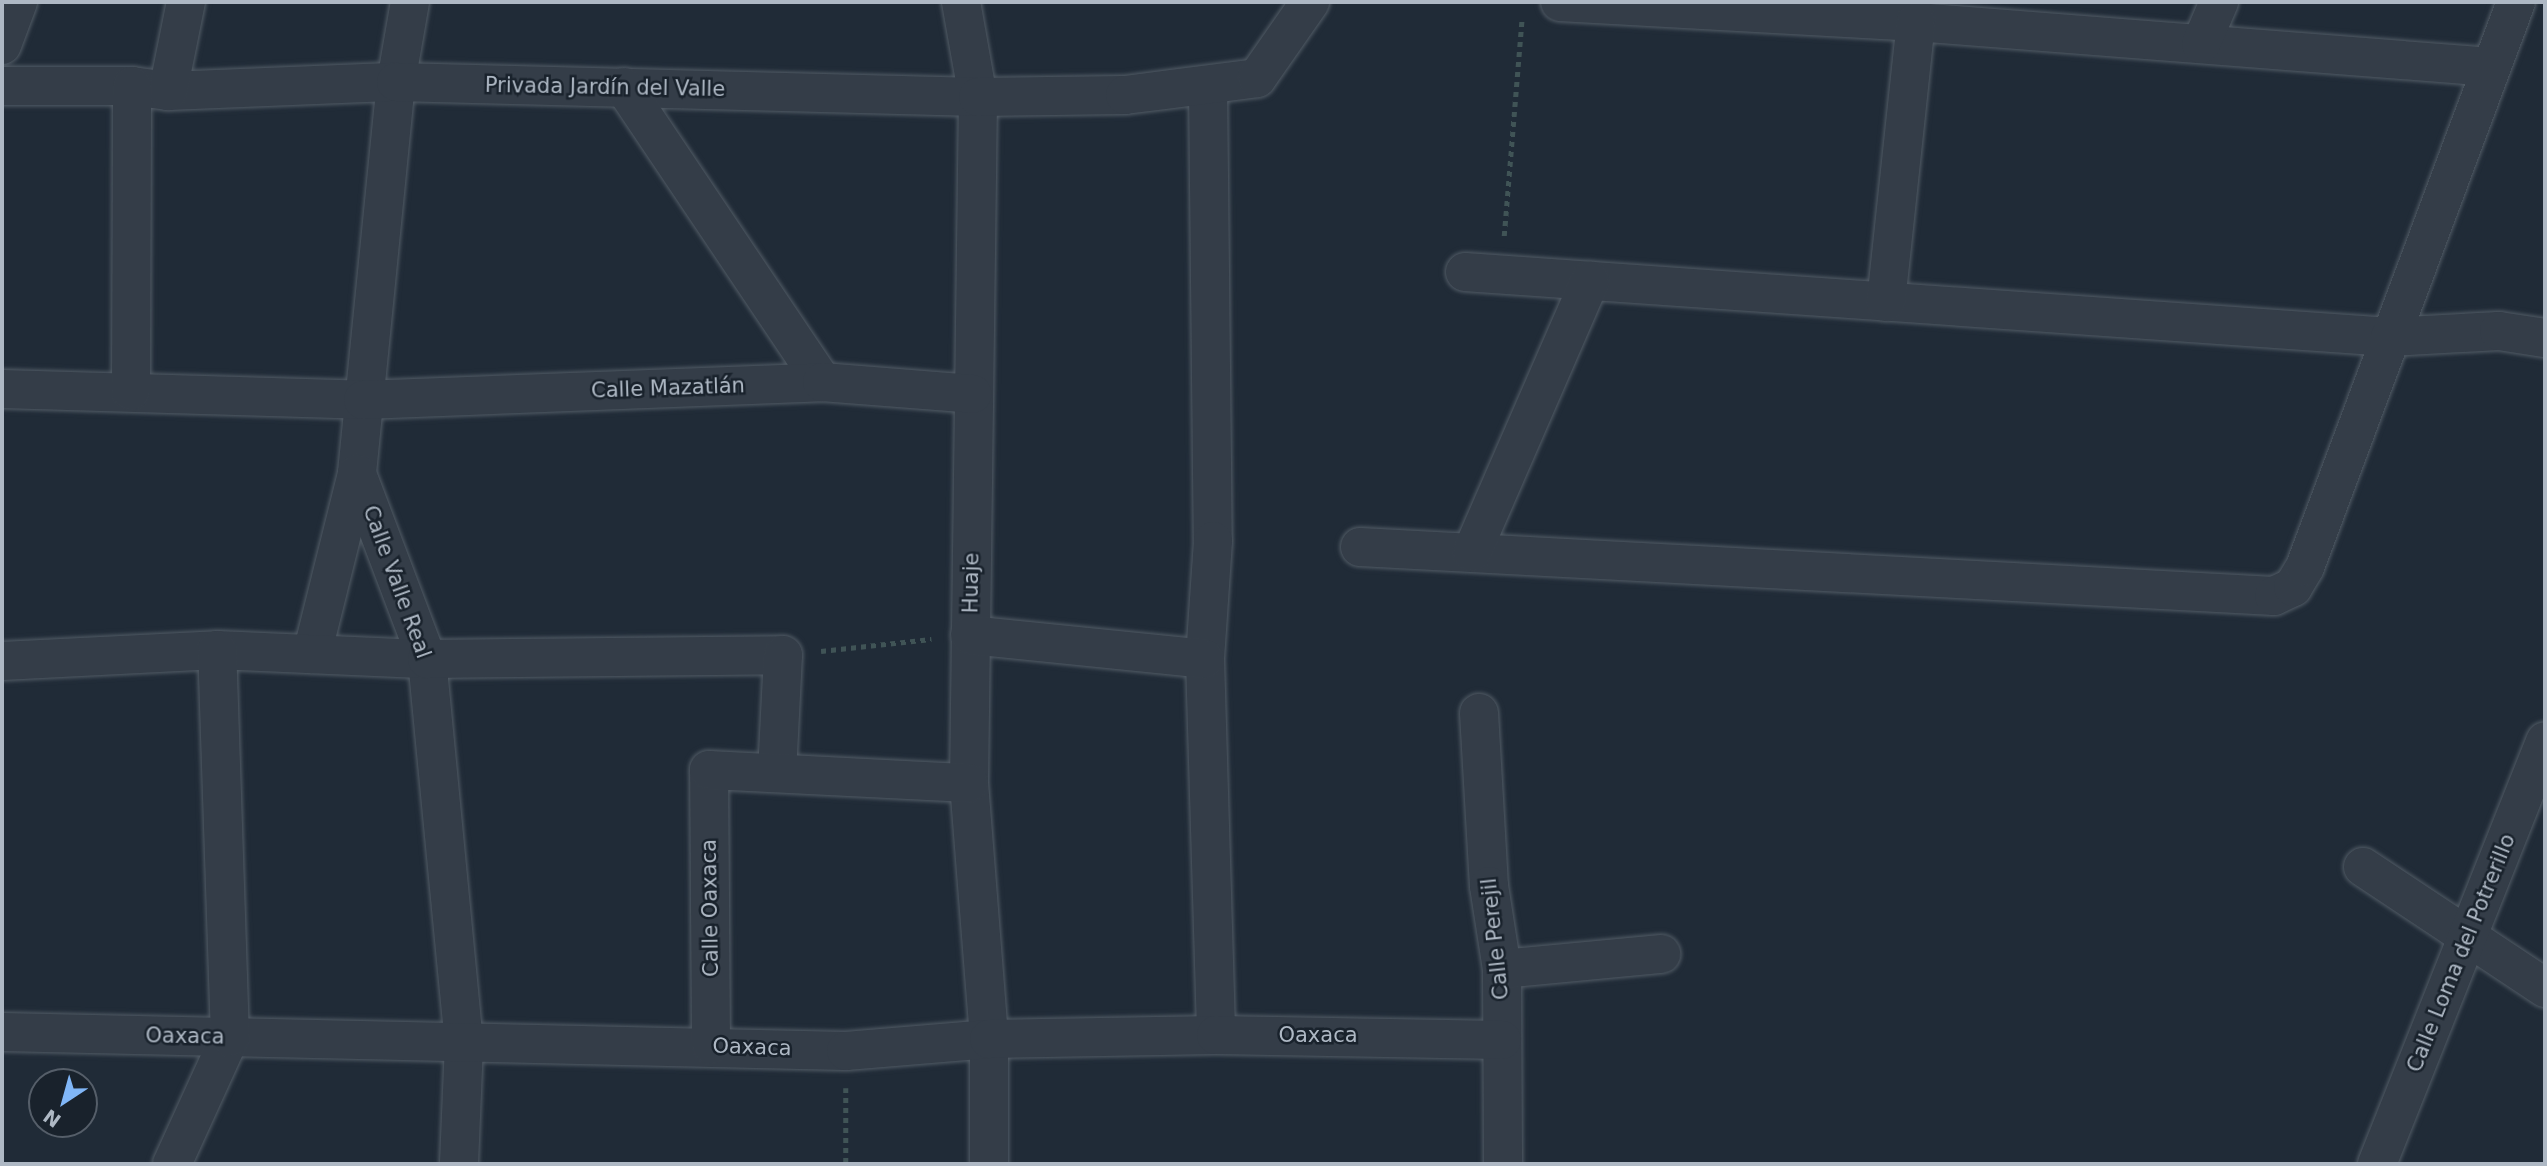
<!DOCTYPE html>
<html>
<head>
<meta charset="utf-8">
<style>
	body { margin:0 }
	#map { position:relative; width:2547px; height:1166px; overflow:hidden; background:#202b37; font-family:"DejaVu Sans",sans-serif }
	div>[style] { position:absolute }
	.path>* { height:4.5px; margin-top:-2.25px; transform-origin:0; background:repeating-linear-gradient(90deg,#405456 0 5px,transparent 0 10px) }
	.roads { filter:drop-shadow(0 0 2px #515b65) drop-shadow(0 0 2px #515b65) }
	.street>* { height:38px; margin:-19px; padding:0 19px; transform-origin:19px; border-radius:19px; background:#343d48 }
	span { translate:-50% -50%; white-space:nowrap; text-align:center; line-height:1.15; -webkit-text-stroke:5px #19222c; paint-order:stroke }
	.street-label { font-size:21px; color:#aeb8c4 }
	.frame { position:absolute; inset:0; border:4px solid #aeb8c4; pointer-events:none }
	.north { position:absolute; left:28px; top:1068px; width:70px; height:70px; box-sizing:border-box; background:#19222c; border:2px solid #555e69; border-radius:50%; rotate:216deg; font-size:19px; font-weight:700; line-height:28px; text-align:center; color:#aeb8c4 }
	.north::after { content:''; display:block; margin:auto; width:24px; height:32px; background:#80b6f7; clip-path:polygon(50% 0,100% 100%,50% 72%,0 100%) }
</style>
</head>
<body>
<div id="map">
	<div class="path">
		<div style="left:1504px;top:236px;width:219px;rotate:-85.3deg"></div>
		<div style="left:821px;top:651px;width:111px;rotate:-6.2deg"></div>
		<div style="left:846px;top:1088px;width:76px;rotate:90deg"></div>
	</div>
	<div class="roads">
		<div class="street">
			<div style="left:410px;top:2px;width:81px;rotate:99.9deg"></div>
			<div style="left:396px;top:82px;width:394px;rotate:95.7deg"></div>
			<div style="left:357px;top:474px;width:198px;rotate:69.3deg"></div>
			<div style="left:427px;top:659px;width:387px;rotate:84.5deg"></div>
			<div style="left:464px;top:1044px;width:120px;rotate:92.4deg"></div>
			<div style="left:961px;top:2px;width:97px;rotate:79.9deg"></div>
			<div style="left:978px;top:97px;width:686px;rotate:90.75deg"></div>
			<div style="left:969px;top:783px;width:257px;rotate:85.5deg"></div>
			<div style="left:989px;top:1039px;width:125px;rotate:90deg"></div>
			<div style="left:1560px;top:2px;width:357px;rotate:3.2deg"></div>
			<div style="left:1916px;top:22px;width:577px;rotate:4.47deg"></div>
			<div style="left:2201px;top:44px;width:46px;rotate:-66.8deg"></div>
			<div style="left:2px;top:45px;width:46px;rotate:-69.6deg"></div>
			<div style="left:1208px;top:85px;width:456px;rotate:89.4deg"></div>
			<div style="left:1213px;top:541px;width:118px;rotate:93.9deg"></div>
			<div style="left:1205px;top:659px;width:376px;rotate:88.3deg"></div>
			<div style="left:2px;top:86px;width:130px"></div>
			<div style="left:132px;top:86px;width:36px;rotate:8deg"></div>
			<div style="left:168px;top:91px;width:228px;rotate:-2.3deg"></div>
			<div style="left:396px;top:82px;width:582px;rotate:1.48deg"></div>
			<div style="left:978px;top:97px;width:147px;rotate:-0.8deg"></div>
			<div style="left:1125px;top:95px;width:133px;rotate:-7.3deg"></div>
			<div style="left:1257px;top:78px;width:93px;rotate:-55.1deg"></div>
			<div style="left:624px;top:87px;width:355px;rotate:56.1deg"></div>
			<div style="left:168px;top:91px;width:91px;rotate:-78.6deg"></div>
			<div style="left:1465px;top:272px;width:927px;rotate:4.02deg"></div>
			<div style="left:2390px;top:337px;width:109px;rotate:-3.2deg"></div>
			<div style="left:2499px;top:331px;width:47px;rotate:8.7deg"></div>
			<div style="left:1886px;top:302px;width:282px;rotate:-83.9deg"></div>
			<div style="left:2px;top:389px;width:361px;rotate:1.7deg"></div>
			<div style="left:363px;top:400px;width:459px;rotate:-2.2deg"></div>
			<div style="left:822px;top:382px;width:151px;rotate:4.5deg"></div>
			<div style="left:131px;top:391px;width:305px;rotate:-89.8deg"></div>
			<div style="left:1360px;top:547px;width:915px;rotate:3.07deg"></div>
			<div style="left:2274px;top:596px;width:21px;rotate:-25deg"></div>
			<div style="left:2293px;top:587px;width:23px;rotate:-59deg"></div>
			<div style="left:2305px;top:567px;width:603px;rotate:-69.52deg"></div>
			<div style="left:1472px;top:552px;width:296px;rotate:-66.5deg"></div>
			<div style="left:970px;top:635px;width:236px;rotate:5.8deg"></div>
			<div style="left:312px;top:654px;width:186px;rotate:-76deg"></div>
			<div style="left:2px;top:661px;width:215px;rotate:-2.9deg"></div>
			<div style="left:217px;top:650px;width:210px;rotate:2.5deg"></div>
			<div style="left:427px;top:659px;width:356px;rotate:-0.6deg"></div>
			<div style="left:783px;top:655px;width:117px;rotate:92.9deg"></div>
			<div style="left:1479px;top:713px;width:173px;rotate:86.7deg"></div>
			<div style="left:1489px;top:886px;width:84px;rotate:81.1deg"></div>
			<div style="left:1502px;top:969px;width:195px;rotate:89.7deg"></div>
			<div style="left:2363px;top:867px;width:219px;rotate:33.6deg"></div>
			<div style="left:1502px;top:969px;width:160px;rotate:-5.4deg"></div>
			<div style="left:2px;top:1032px;width:844px;rotate:1.29deg"></div>
			<div style="left:846px;top:1051px;width:144px;rotate:-4.8deg"></div>
			<div style="left:989px;top:1039px;width:227px;rotate:-1deg"></div>
			<div style="left:1216px;top:1035px;width:286px;rotate:1deg"></div>
			<div style="left:711px;top:1045px;width:275px;rotate:-90.4deg"></div>
			<div style="left:709px;top:770px;width:260px;rotate:2.9deg"></div>
			<div style="left:172px;top:1164px;width:140px;rotate:-65.5deg"></div>
			<div style="left:230px;top:1037px;width:387px;rotate:-91.9deg"></div>
			<div style="left:2377px;top:1164px;width:455px;rotate:-68.3deg"></div>
		</div>
	</div>
	<div class="street-label">
		<span style="left:605px;top:87px;rotate:1deg">Privada Jardín del Valle</span>
		<span style="left:668px;top:388px;rotate:-2deg">Calle Mazatlán</span>
		<span style="left:397px;top:582px;rotate:70deg">Calle Valle Real</span>
		<span style="left:971px;top:583px;rotate:-89deg">Huaje</span>
		<span style="left:710px;top:908px;rotate:-91deg">Calle Oaxaca</span>
		<span style="left:1495px;top:939px;rotate:-96deg">Calle Perejil</span>
		<span style="left:2461px;top:953px;rotate:-68deg">Calle Loma del Potrerillo</span>
		<span style="left:1318px;top:1035px">Oaxaca</span>
		<span style="left:185px;top:1036px;rotate:1deg">Oaxaca</span>
		<span style="left:752px;top:1047px;rotate:2deg">Oaxaca</span>
	</div>
	<div class="frame"></div>
	<div class="north">N</div>
</div>
</body>
</html>
